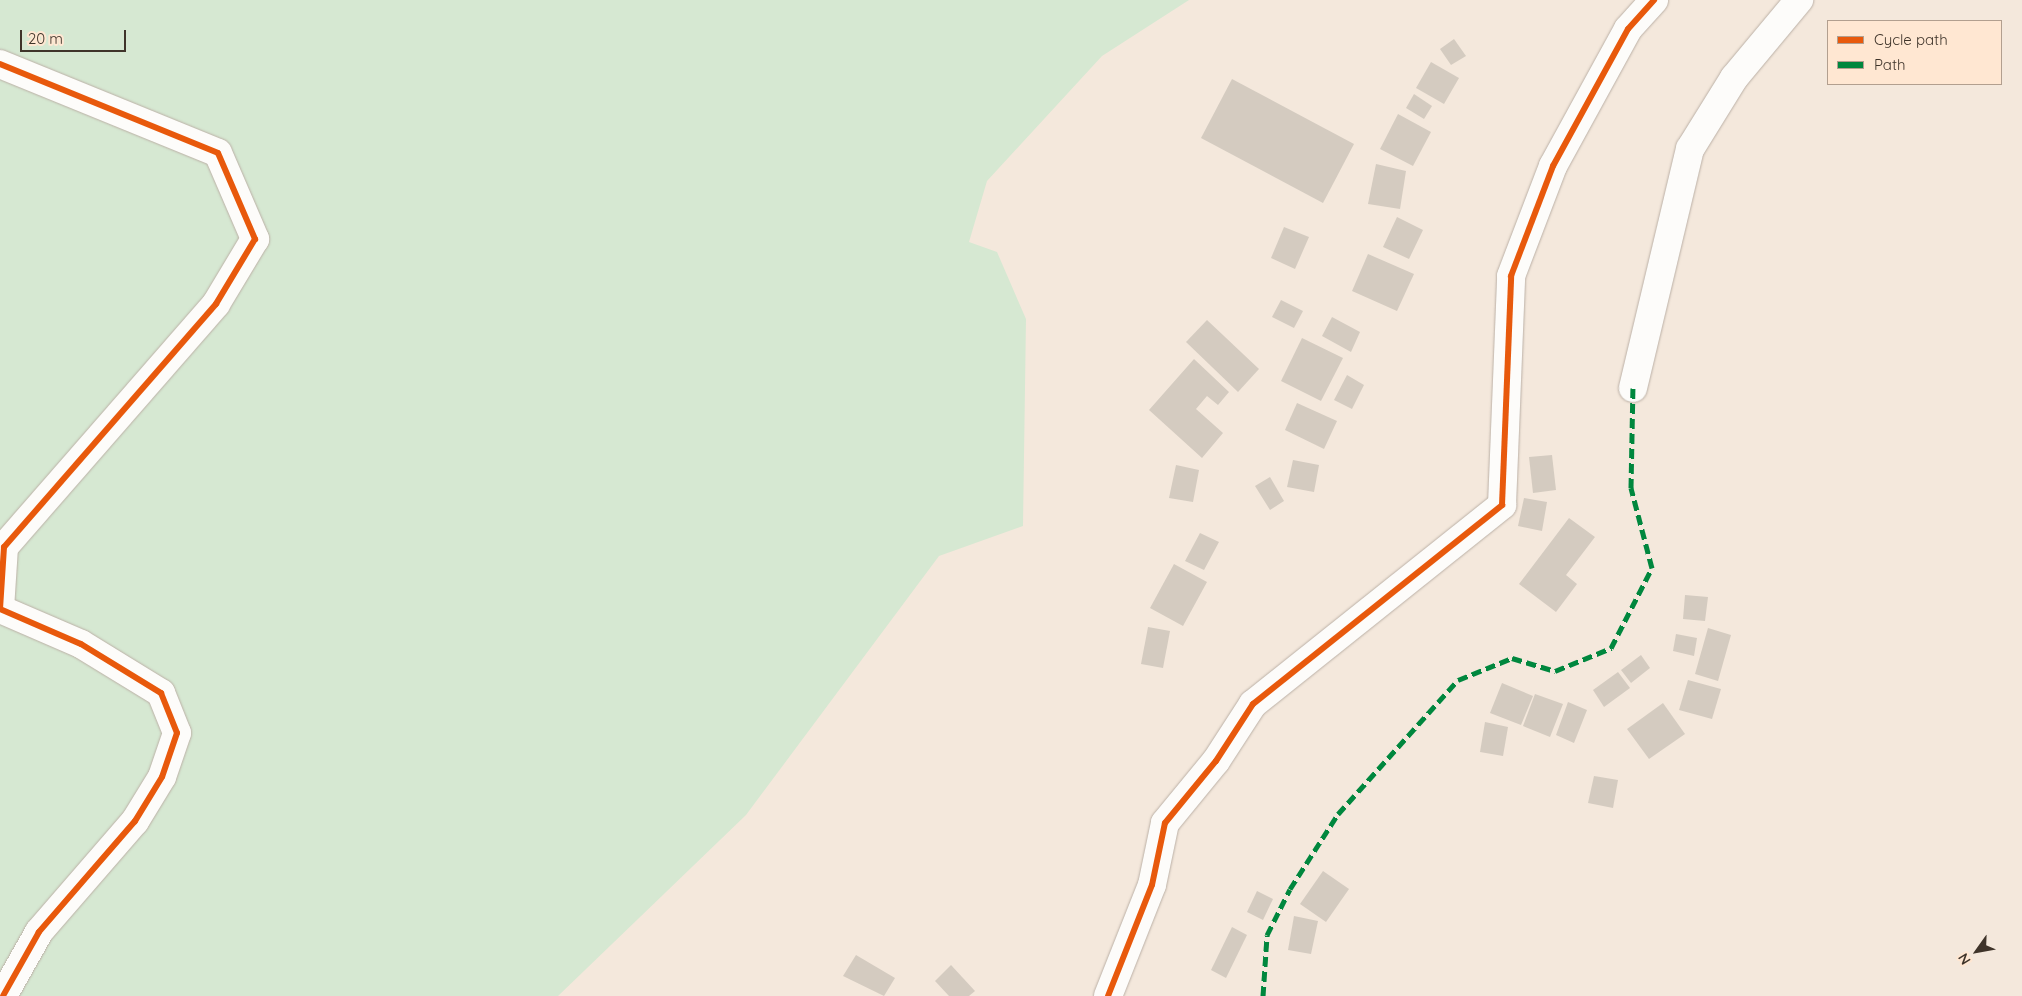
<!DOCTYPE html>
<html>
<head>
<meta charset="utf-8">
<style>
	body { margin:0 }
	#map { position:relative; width:2022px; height:996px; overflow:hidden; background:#f4e8dc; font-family:Quicksand,sans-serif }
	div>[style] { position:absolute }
	.green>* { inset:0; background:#d6e8d2 }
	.building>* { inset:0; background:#d4cbc0 }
	.roads { filter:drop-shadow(0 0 1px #bbb0a6) drop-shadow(0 0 1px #bbb0a6) }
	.street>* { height:28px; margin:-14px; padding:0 14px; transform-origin:14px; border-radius:14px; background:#fdfcfa }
	.quiet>* { height:5px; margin-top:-2.5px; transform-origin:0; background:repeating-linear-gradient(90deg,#00873e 0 10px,transparent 0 15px) }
	.cycleway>* { height:6px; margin:-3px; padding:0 3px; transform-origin:3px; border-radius:3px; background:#e8590c }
	span { translate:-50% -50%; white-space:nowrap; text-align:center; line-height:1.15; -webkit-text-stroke:4px #ffe7d2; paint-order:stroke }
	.legend { position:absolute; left:1827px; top:20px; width:175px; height:65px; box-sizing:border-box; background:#ffe7d2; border:1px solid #b29f8f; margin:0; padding:6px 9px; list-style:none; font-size:15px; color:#3f342a }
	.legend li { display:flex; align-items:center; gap:10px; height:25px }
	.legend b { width:25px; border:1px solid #b29f8f }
	.north { position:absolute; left:1952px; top:926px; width:50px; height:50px; -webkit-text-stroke:4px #ffe7d2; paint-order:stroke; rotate:238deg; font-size:14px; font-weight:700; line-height:20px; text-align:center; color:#3f342a }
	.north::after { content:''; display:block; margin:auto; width:18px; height:22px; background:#3f342a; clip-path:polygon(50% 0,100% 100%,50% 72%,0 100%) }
	.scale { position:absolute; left:20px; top:30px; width:106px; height:22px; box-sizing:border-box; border:2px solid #3f342a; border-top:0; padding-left:6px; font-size:15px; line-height:18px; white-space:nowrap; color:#3f342a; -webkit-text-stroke:4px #ffe7d2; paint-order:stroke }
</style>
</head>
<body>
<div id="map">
	<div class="green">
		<div style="clip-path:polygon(0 0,1189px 0,1102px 56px,987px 181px,969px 242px,997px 252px,1026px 319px,1023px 526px,939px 556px,746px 815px,558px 996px,0 996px)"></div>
	</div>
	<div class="building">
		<div style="clip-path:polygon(1454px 39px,1466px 56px,1451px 65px,1440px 49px)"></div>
		<div style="clip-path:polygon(1431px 62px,1459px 78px,1444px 104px,1416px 88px)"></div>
		<div style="clip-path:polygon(1232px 79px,1354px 144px,1323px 203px,1201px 138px)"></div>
		<div style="clip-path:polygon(1414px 94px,1432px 106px,1424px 119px,1406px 108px)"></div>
		<div style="clip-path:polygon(1398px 114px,1431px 132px,1413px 166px,1380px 149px)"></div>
		<div style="clip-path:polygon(1376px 164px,1406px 171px,1400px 209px,1368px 204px)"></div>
		<div style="clip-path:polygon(1397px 217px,1423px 230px,1409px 259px,1383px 247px)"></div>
		<div style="clip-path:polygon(1284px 227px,1309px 237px,1295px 269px,1271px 258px)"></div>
		<div style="clip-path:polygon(1368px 254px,1414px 274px,1397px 311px,1352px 291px)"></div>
		<div style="clip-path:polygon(1281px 300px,1303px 311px,1294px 328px,1272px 317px)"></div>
		<div style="clip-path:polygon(1332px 317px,1360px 332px,1351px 352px,1322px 336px)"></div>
		<div style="clip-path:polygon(1207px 320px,1259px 369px,1238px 392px,1186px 342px)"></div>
		<div style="clip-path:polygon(1302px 338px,1343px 358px,1321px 401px,1281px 381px)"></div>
		<div style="clip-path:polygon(1194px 359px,1229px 392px,1218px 405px,1207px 396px,1196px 409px,1223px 433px,1202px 458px,1149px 410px)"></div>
		<div style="clip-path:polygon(1347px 375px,1364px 385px,1352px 409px,1334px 400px)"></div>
		<div style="clip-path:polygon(1297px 403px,1337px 421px,1324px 449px,1285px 430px)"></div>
		<div style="clip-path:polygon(1552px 455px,1556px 490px,1533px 493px,1529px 457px)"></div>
		<div style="clip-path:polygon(1293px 460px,1319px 465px,1314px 492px,1287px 487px)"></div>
		<div style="clip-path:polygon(1176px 465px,1199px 470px,1193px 502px,1169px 498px)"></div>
		<div style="clip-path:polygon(1270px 477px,1284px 501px,1270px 510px,1255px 486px)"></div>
		<div style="clip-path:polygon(1524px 498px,1547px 502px,1542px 531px,1518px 526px)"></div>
		<div style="clip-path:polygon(1569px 518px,1595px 537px,1566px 575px,1577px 584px,1556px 612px,1519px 584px)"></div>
		<div style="clip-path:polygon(1200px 533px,1219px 542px,1204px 570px,1185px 561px)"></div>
		<div style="clip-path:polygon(1174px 564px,1207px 582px,1183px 626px,1150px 608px)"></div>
		<div style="clip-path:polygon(1685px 595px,1708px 597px,1705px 621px,1683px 619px)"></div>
		<div style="clip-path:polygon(1148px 627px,1170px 631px,1163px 668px,1141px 664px)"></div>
		<div style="clip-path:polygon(1708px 628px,1731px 635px,1718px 681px,1695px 674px)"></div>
		<div style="clip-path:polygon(1676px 634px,1697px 638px,1694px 656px,1673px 651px)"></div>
		<div style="clip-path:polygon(1641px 655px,1650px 668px,1631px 683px,1621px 670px)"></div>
		<div style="clip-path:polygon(1618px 672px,1630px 688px,1604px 707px,1593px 690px)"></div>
		<div style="clip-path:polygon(1688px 680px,1721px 689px,1712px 719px,1679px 710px)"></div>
		<div style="clip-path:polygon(1502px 683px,1533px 696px,1521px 725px,1490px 713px)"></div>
		<div style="clip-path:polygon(1535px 694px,1563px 704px,1550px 737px,1523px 726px)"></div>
		<div style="clip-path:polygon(1568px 702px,1587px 710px,1574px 743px,1556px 735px)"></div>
		<div style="clip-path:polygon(1663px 703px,1685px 734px,1649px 759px,1627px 729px)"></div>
		<div style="clip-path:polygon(1485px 722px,1508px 727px,1503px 756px,1480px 752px)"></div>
		<div style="clip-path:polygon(1594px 776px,1618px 780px,1613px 808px,1588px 803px)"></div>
		<div style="clip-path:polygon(1323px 871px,1349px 889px,1326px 922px,1300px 904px)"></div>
		<div style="clip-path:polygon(1257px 891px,1273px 899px,1263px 920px,1247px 912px)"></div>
		<div style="clip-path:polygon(1294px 916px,1318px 921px,1311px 954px,1288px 950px)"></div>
		<div style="clip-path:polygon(1232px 927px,1247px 935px,1226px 978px,1211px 970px)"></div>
		<div style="clip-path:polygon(856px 955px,895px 978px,884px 996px,843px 976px)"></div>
		<div style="clip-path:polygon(951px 965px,975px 991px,969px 996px,949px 996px,935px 981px)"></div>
	</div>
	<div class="roads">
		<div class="street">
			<div style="left:0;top:64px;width:235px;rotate:22.2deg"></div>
			<div style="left:218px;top:153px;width:94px;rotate:66.7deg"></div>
			<div style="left:255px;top:239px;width:76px;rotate:121deg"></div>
			<div style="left:216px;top:304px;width:322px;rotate:131.1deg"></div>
			<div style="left:4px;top:547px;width:62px;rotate:93.7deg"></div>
			<div style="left:0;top:609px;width:88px;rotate:23.4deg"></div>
			<div style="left:81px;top:644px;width:94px;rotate:31.5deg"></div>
			<div style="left:161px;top:693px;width:43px;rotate:68.2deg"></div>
			<div style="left:177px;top:733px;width:46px;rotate:108.8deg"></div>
			<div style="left:162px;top:777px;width:52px;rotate:121.5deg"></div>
			<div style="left:135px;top:821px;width:147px;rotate:130.9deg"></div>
			<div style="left:39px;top:932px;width:73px;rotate:119.4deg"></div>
			<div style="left:1633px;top:388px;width:246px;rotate:-76.6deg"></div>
			<div style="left:1690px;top:149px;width:84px;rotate:-58.2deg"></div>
			<div style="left:1734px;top:78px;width:102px;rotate:-50.2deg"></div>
			<div style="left:1108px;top:996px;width:119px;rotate:-68.4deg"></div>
			<div style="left:1152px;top:885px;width:63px;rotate:-78.2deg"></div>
			<div style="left:1165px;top:823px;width:80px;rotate:-50.6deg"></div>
			<div style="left:1216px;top:761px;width:68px;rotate:-57deg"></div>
			<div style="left:1253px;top:704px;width:319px;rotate:-38.6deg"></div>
			<div style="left:1502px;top:505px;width:229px;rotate:-87.7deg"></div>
			<div style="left:1511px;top:276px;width:118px;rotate:-69.1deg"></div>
			<div style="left:1553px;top:166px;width:156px;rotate:-61.3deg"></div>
			<div style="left:1628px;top:29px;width:39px;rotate:-48deg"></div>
		</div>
	</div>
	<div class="quiet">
		<div style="left:1263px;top:996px;width:61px;rotate:-86.2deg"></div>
		<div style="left:1267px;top:935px;width:51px;rotate:-63.4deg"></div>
		<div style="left:1290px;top:889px;width:89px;rotate:-57.4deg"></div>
		<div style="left:1338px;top:814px;width:180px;rotate:-48.2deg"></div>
		<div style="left:1458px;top:680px;width:58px;rotate:-22.2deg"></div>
		<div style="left:1512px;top:658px;width:45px;rotate:16.8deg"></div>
		<div style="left:1555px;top:671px;width:61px;rotate:-22.3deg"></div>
		<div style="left:1611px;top:648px;width:90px;rotate:-62.9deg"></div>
		<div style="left:1652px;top:568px;width:83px;rotate:-104.7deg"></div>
		<div style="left:1631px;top:488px;width:100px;rotate:-88.9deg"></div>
	</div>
	<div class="cycleway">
		<div style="left:0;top:64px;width:235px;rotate:22.2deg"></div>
		<div style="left:218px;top:153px;width:94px;rotate:66.7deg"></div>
		<div style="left:255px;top:239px;width:76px;rotate:121deg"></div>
		<div style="left:216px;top:304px;width:322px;rotate:131.1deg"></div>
		<div style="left:4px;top:547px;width:62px;rotate:93.7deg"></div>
		<div style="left:0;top:609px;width:88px;rotate:23.4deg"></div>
		<div style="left:81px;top:644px;width:94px;rotate:31.5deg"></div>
		<div style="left:161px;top:693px;width:43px;rotate:68.2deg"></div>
		<div style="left:177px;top:733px;width:46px;rotate:108.8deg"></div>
		<div style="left:162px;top:777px;width:52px;rotate:121.5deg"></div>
		<div style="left:135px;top:821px;width:147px;rotate:130.9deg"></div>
		<div style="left:39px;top:932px;width:73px;rotate:119.4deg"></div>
		<div style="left:1108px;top:996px;width:119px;rotate:-68.4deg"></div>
		<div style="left:1152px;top:885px;width:63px;rotate:-78.2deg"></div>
		<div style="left:1165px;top:823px;width:80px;rotate:-50.6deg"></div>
		<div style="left:1216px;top:761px;width:68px;rotate:-57deg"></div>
		<div style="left:1253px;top:704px;width:319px;rotate:-38.6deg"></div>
		<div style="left:1502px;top:505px;width:229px;rotate:-87.7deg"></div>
		<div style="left:1511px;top:276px;width:118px;rotate:-69.1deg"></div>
		<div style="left:1553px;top:166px;width:156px;rotate:-61.3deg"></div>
		<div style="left:1628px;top:29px;width:39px;rotate:-48deg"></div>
	</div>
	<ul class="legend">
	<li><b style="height:6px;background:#e8590c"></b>Cycle path</li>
	<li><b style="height:6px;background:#00873e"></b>Path</li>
	</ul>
	<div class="north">N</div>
	<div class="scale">20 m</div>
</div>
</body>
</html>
